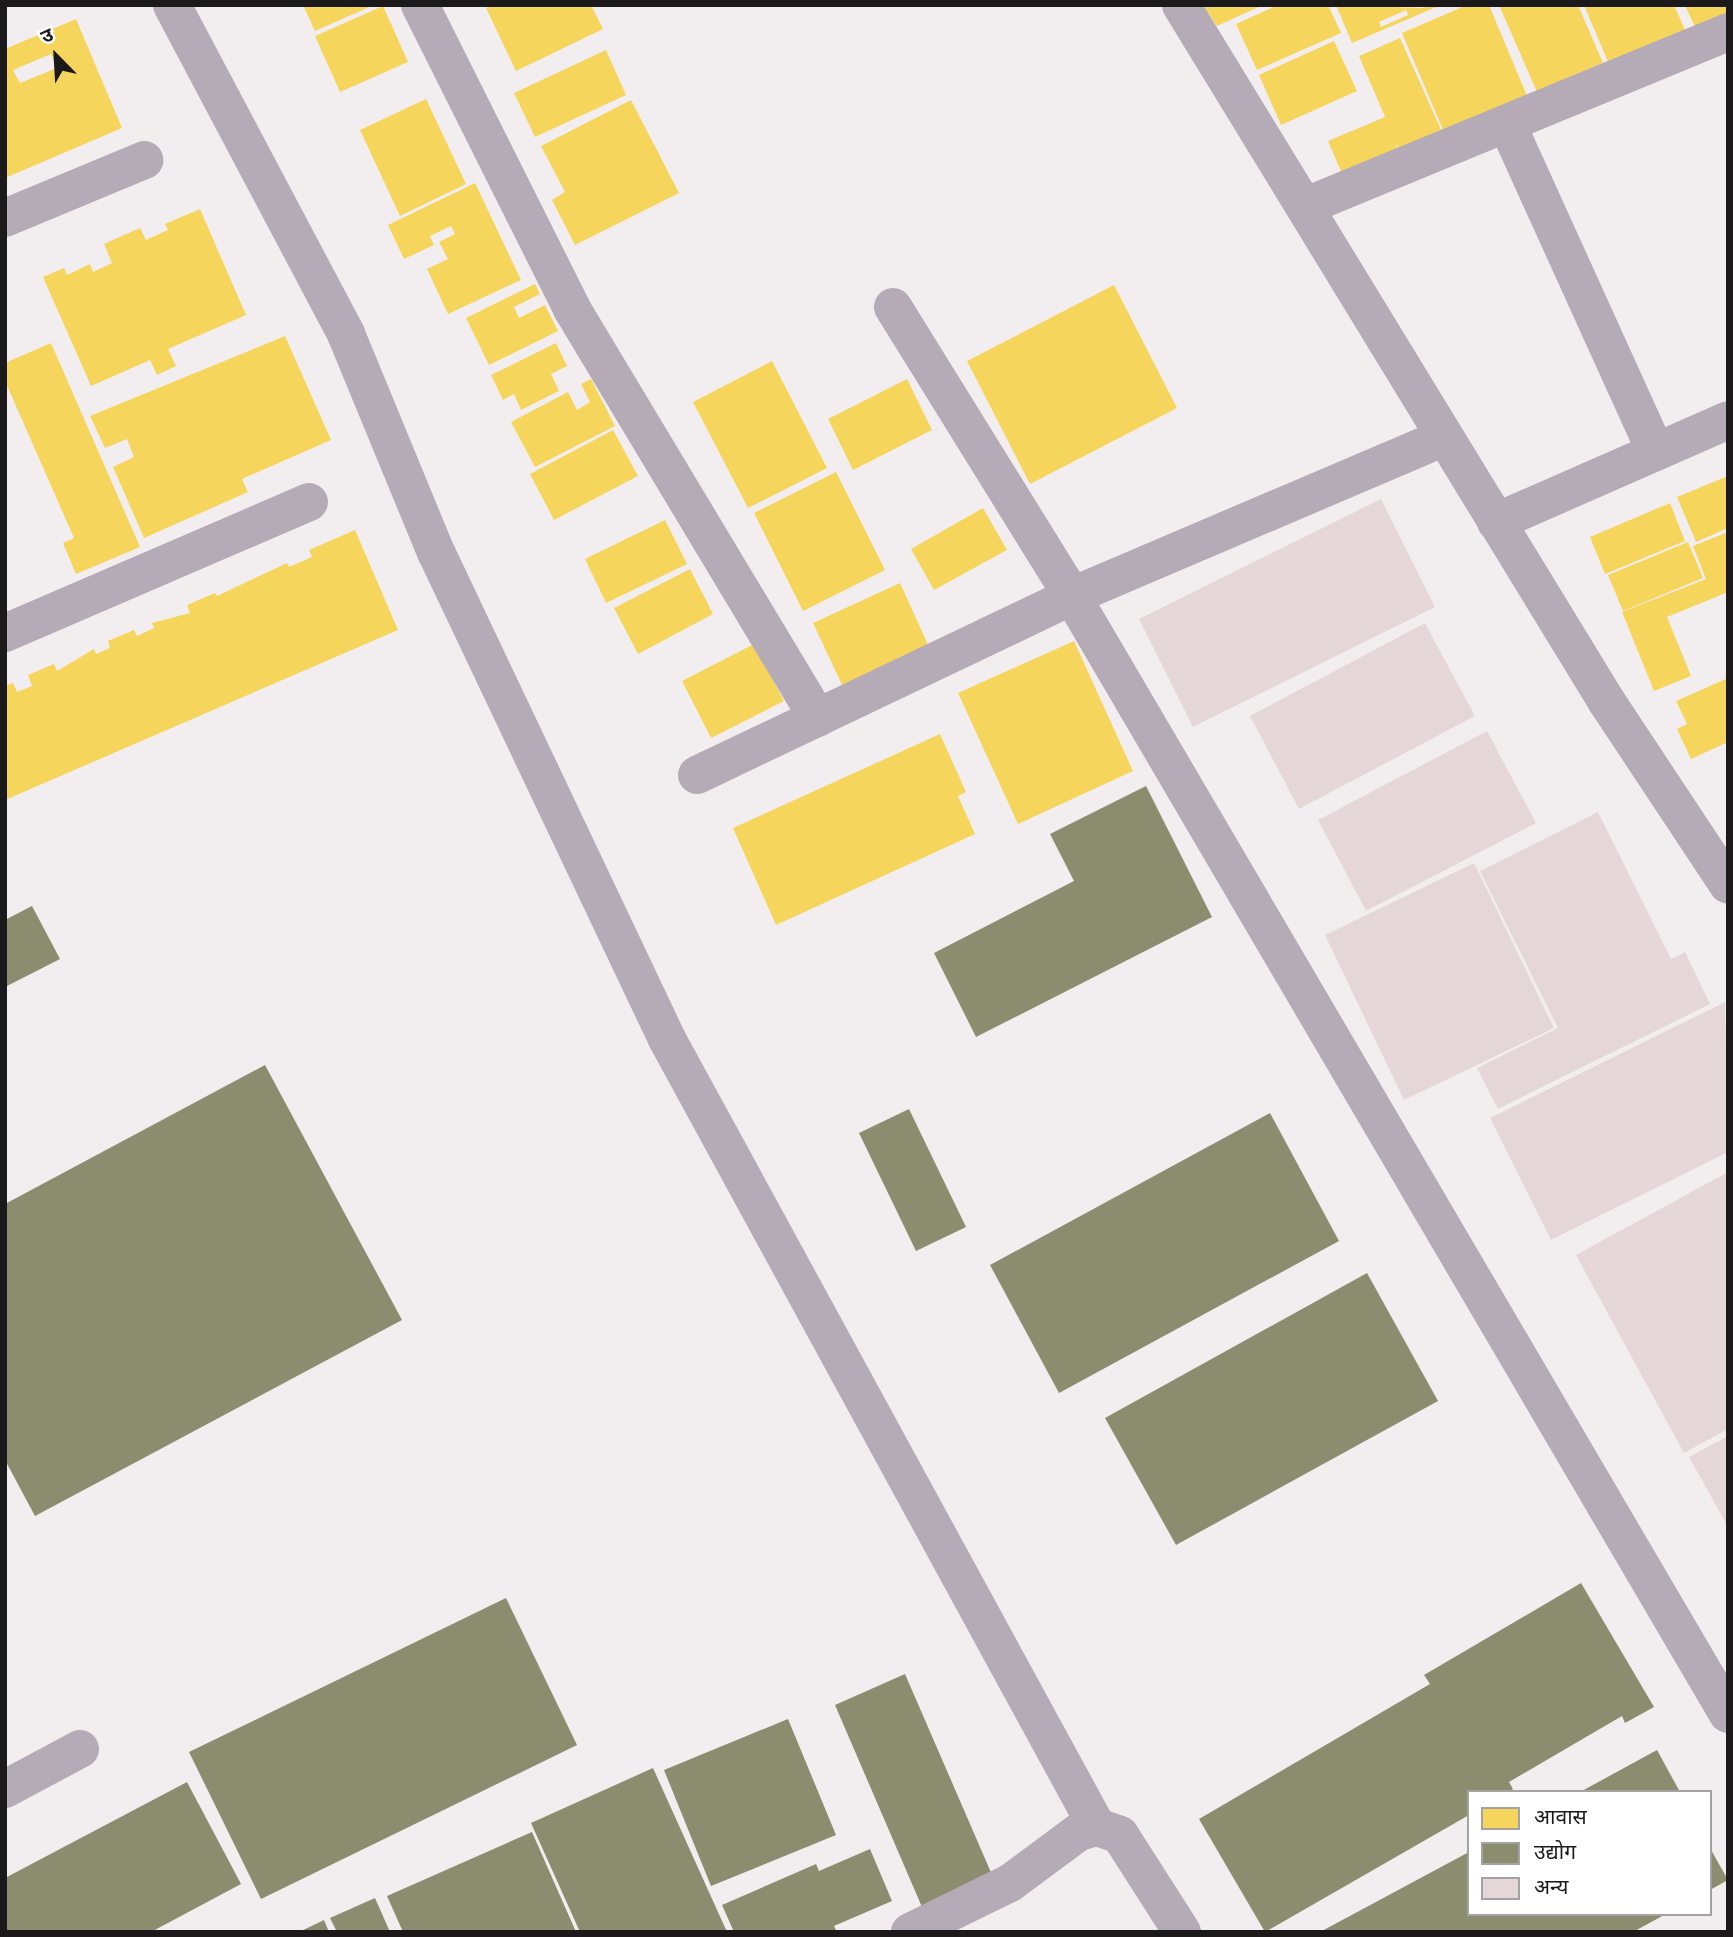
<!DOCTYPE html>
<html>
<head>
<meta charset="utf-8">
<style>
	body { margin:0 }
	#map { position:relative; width:1733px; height:1937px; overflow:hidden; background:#f2eef0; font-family:"Sofia Sans Condensed","Noto Sans Devanagari",sans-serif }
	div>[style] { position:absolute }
	.homes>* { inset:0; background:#f6d55c }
	.industry>* { inset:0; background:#8c8c6e }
	.building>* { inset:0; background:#e5d7d9 }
	.minor>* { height:38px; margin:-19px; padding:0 19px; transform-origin:19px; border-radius:19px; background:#b4abb7 }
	span { translate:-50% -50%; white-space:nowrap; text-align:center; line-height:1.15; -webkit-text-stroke:7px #fff; paint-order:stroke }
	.frame { position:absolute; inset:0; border:7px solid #1c191b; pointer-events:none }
	.legend { position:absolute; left:1467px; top:1790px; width:245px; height:126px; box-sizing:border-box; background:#fff; border:2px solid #a4a3a4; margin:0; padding:9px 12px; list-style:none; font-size:21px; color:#1c191b }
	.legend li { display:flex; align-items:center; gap:14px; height:35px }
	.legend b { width:35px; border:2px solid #a4a3a4 }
	.north { position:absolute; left:21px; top:21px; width:70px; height:70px; -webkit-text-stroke:5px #fff; paint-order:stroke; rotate:336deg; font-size:19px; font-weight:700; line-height:28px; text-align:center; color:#1c191b }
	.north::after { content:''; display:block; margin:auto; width:24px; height:32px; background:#1c191b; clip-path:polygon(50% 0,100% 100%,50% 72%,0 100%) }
</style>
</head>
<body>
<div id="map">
	<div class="homes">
		<div style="clip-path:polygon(303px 5px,374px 5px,315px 31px)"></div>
		<div style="clip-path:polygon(492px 5px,591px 5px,603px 29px,516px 71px,486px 8px)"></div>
		<div style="clip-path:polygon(1203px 5px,1263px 5px,1217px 26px)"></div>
		<div style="clip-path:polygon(1278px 5px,1328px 5px,1341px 33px,1257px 70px,1236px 24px)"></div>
		<div style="clip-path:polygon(evenodd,1336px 5px,1421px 8px,1441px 5px,1352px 43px,1336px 5px,1406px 10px,1408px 15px,1381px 27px,1379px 22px,1406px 10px)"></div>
		<div style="clip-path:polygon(1467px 5px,1489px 5px,1527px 96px,1444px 132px,1402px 33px)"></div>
		<div style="clip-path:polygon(1499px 5px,1578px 5px,1603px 63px,1537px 92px)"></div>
		<div style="clip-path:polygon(1584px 5px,1674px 5px,1685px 30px,1608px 62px)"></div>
		<div style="clip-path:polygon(1685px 5px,1728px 5px,1728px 21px,1698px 34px)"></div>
		<div style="clip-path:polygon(383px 6px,408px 62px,340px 92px,315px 36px)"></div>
		<div style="clip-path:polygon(evenodd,76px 19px,122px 128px,5px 178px,5px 49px,76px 19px,51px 54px,57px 68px,20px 83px,13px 70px,51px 54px)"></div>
		<div style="clip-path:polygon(1400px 38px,1443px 134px,1401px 153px,1395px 142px,1401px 157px,1345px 181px,1328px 141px,1385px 117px,1359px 56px)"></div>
		<div style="clip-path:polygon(1334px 41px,1357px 91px,1281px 125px,1259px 75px)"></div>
		<div style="clip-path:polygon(606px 50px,626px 95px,535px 137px,514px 93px)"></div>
		<div style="clip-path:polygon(426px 99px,466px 184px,400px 216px,360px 130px)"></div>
		<div style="clip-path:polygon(631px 100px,679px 193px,575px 245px,552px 200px,565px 192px,541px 146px)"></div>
		<div style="clip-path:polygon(475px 183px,521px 280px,448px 314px,427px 269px,448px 259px,439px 242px,455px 234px,451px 226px,430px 236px,434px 245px,404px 259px,388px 225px)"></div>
		<div style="clip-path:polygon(200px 209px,246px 315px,168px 349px,176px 366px,157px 375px,150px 360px,91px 386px,43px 277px,64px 268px,67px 275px,90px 264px,93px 272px,112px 263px,104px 244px,140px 228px,146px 240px,168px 230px,165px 224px)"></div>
		<div style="clip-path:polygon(535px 284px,540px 294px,514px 307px,519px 318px,545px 305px,558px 331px,489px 365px,466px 318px)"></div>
		<div style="clip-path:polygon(1114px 285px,1177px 408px,1030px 484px,967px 361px)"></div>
		<div style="clip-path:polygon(285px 336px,331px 440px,242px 479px,248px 492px,144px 538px,113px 467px,134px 457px,127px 439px,105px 448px,90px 416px)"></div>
		<div style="clip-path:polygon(51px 343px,140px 547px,76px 574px,63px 543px,74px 538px,5px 381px,5px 363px)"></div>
		<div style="clip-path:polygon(556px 343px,567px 366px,551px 374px,559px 391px,521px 410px,514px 394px,503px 400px,491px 375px)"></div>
		<div style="clip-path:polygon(772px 361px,827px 468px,748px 508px,693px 402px)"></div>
		<div style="clip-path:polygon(591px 379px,615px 426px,535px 467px,511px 422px,568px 392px,577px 410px,590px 402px,581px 384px)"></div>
		<div style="clip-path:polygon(907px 379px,932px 430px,853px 470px,828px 419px)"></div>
		<div style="clip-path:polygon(613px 430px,638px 476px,554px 520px,530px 474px)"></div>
		<div style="clip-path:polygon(836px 472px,885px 570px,803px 611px,754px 513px)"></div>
		<div style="clip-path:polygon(1728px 476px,1728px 528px,1696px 542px,1677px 497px)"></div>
		<div style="clip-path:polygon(1670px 503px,1685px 541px,1605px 574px,1590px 537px)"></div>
		<div style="clip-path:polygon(983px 508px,1007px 550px,934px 590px,911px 549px)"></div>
		<div style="clip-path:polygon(665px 520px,687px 564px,606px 603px,585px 559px)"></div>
		<div style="clip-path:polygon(355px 530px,398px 630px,5px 800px,5px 686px,13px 683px,17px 692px,32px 686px,28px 675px,54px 664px,57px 671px,94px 649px,96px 654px,110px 648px,108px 641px,134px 630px,137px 636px,154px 628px,152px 623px,190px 613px,187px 605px,215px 593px,217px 596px,287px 563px,289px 567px,312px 557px,309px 550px)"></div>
		<div style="clip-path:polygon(1728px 532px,1728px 592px,1667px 617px,1691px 676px,1654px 691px,1622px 612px,1706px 579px,1693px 546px)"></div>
		<div style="clip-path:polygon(1688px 542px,1703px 578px,1623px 611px,1608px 575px)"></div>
		<div style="clip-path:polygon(690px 569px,713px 614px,638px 654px,614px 608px)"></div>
		<div style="clip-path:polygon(900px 583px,930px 649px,844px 689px,813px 623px)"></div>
		<div style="clip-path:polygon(1074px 641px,1133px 771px,1018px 824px,958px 693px)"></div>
		<div style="clip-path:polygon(754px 644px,784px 701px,711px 738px,682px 681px)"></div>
		<div style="clip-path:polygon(1728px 678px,1728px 742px,1691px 759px,1677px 729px,1687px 724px,1676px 701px)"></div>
		<div style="clip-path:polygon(940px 734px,966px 792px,958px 796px,975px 834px,776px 925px,733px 828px)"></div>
	</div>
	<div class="industry">
		<div style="clip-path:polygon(1146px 786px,1212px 917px,976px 1037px,934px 953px,1074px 881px,1050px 834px)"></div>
		<div style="clip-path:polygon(32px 906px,60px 959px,5px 987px,5px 920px)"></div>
		<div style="clip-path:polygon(265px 1065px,402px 1320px,35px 1516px,5px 1460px,5px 1204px)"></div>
		<div style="clip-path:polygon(909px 1109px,966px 1227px,916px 1251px,859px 1133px)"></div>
		<div style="clip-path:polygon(1270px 1113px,1339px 1241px,1059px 1393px,990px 1265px)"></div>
		<div style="clip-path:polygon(1367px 1273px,1438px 1401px,1176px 1545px,1105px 1418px)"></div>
		<div style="clip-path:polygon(1581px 1583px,1654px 1707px,1625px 1723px,1622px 1716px,1509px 1782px,1513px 1789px,1509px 1792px,1469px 1792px,1469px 1815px,1265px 1932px,1199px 1819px,1430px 1684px,1424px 1675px)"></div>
		<div style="clip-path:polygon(506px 1598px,577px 1745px,261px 1899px,189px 1752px)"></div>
		<div style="clip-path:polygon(905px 1674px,996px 1884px,925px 1914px,835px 1705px)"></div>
		<div style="clip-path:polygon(788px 1719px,836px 1835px,711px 1886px,664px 1770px)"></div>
		<div style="clip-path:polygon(1657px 1750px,1680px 1792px,1580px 1792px)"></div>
		<div style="clip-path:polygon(653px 1768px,727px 1932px,580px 1932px,531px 1823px)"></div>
		<div style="clip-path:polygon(187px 1782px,241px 1884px,151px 1932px,5px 1932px,5px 1878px)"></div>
		<div style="clip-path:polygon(532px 1832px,576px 1932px,403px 1932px,387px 1896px)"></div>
		<div style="clip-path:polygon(1710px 1848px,1728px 1880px,1710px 1890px)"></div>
		<div style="clip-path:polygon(870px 1849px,892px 1901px,834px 1926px,837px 1932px,734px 1932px,722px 1905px,816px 1864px,819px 1871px)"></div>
		<div style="clip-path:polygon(1469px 1852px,1469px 1914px,1666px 1914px,1633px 1932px,1320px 1932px)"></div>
		<div style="clip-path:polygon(375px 1898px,390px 1932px,337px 1932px,330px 1918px)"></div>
		<div style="clip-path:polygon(324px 1920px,329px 1932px,299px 1932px)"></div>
	</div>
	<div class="building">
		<div style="clip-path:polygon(1381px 499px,1435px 607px,1193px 727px,1139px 619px)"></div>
		<div style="clip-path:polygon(1425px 623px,1475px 716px,1299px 809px,1250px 716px)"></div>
		<div style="clip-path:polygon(1487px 731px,1536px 823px,1366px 911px,1318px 820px)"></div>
		<div style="clip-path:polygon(1598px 812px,1671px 959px,1685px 952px,1710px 1004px,1498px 1109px,1477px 1068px,1558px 1028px,1480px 871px)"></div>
		<div style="clip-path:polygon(1474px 863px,1554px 1028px,1404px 1100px,1325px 935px)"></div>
		<div style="clip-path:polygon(1725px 1002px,1728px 1152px,1551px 1240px,1490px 1118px)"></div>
		<div style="clip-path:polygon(1728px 1172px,1728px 1429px,1684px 1453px,1576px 1255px)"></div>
		<div style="clip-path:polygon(1728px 1436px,1728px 1527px,1689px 1457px)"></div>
	</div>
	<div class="minor">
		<div style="left:172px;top:5px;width:372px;rotate:62.1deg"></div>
		<div style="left:346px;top:334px;width:236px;rotate:67.6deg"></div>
		<div style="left:436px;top:552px;width:539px;rotate:64.62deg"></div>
		<div style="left:667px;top:1039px;width:898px;rotate:61.38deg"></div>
		<div style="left:420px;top:5px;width:340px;rotate:63.4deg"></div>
		<div style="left:572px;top:309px;width:477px;rotate:59deg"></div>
		<div style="left:1181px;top:5px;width:817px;rotate:58.57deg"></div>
		<div style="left:1607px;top:702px;width:219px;rotate:56.5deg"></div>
		<div style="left:1507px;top:124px;width:360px;rotate:65.6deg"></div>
		<div style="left:1306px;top:206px;width:456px;rotate:-22.4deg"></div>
		<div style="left:5px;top:218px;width:151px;rotate:-22.6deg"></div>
		<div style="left:893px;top:307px;width:340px;rotate:58.2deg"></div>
		<div style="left:1072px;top:596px;width:1296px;rotate:59.6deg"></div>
		<div style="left:1496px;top:522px;width:253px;rotate:-23.7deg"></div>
		<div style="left:5px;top:633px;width:331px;rotate:-23.3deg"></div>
		<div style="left:697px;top:775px;width:416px;rotate:-25.5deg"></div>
		<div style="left:1072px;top:596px;width:405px;rotate:-23.1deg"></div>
		<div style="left:5px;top:1789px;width:85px;rotate:-28.1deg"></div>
		<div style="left:910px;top:1932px;width:111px;rotate:-26.1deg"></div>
		<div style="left:1010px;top:1883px;width:86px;rotate:-36.5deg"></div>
		<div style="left:1079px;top:1832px;width:19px;rotate:-16deg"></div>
		<div style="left:1097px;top:1827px;width:24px;rotate:19deg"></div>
		<div style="left:1120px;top:1835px;width:115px;rotate:57.4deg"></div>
	</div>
	<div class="frame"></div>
	<ul class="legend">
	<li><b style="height:19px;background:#f6d55c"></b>आवास</li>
	<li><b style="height:19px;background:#8c8c6e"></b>उद्योग</li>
	<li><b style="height:19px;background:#e5d7d9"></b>अन्य</li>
	</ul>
	<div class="north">उ</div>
</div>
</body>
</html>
